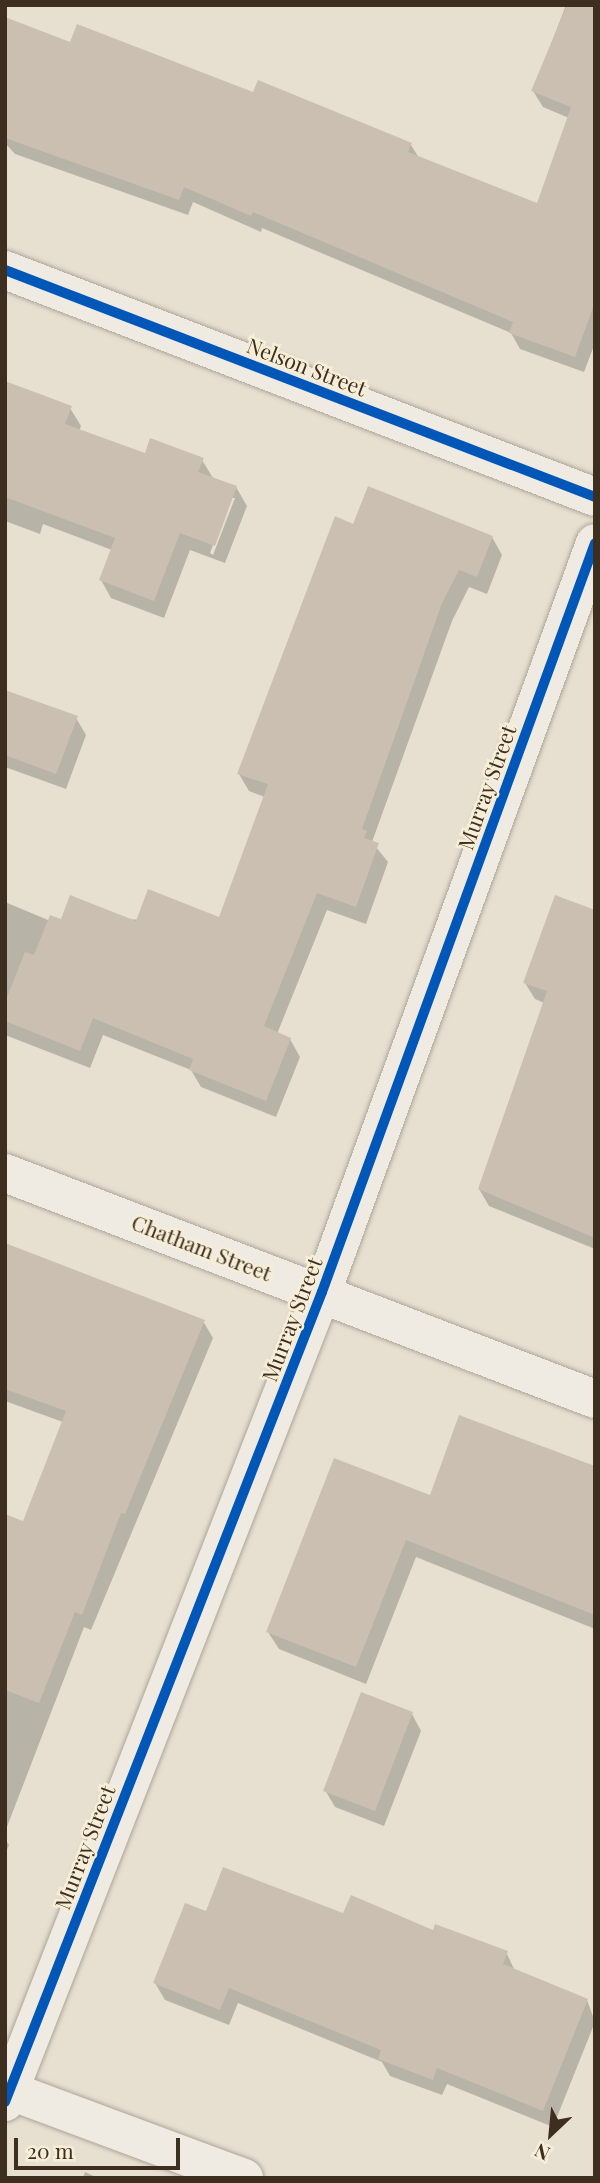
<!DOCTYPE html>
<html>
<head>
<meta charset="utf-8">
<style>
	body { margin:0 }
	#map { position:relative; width:600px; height:2183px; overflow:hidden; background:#e7e0d1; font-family:"Playfair Display",serif }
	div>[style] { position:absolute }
	.shadow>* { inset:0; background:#0003 }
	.building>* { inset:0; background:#cbbfb2 }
	.roads { filter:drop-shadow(0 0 2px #ada599) drop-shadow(0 0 2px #ada599) }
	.street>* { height:38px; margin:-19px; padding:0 19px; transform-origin:19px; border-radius:19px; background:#efebe3 }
	.cycleway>* { height:10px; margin:-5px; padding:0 5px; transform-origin:5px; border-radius:5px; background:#0057b8 }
	span { translate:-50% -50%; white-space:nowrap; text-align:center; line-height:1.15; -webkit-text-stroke:5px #f7eed8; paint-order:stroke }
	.street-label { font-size:21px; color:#3d2e20 }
	.frame { position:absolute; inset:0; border:7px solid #3d2e20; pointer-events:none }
	.north { position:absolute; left:516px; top:2099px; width:70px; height:70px; -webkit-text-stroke:5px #f7eed8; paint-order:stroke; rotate:206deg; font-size:19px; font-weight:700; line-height:28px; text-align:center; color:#3d2e20 }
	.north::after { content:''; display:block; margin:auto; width:24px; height:32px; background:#3d2e20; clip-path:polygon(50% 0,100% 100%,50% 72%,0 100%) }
	.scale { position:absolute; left:14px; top:2138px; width:166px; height:32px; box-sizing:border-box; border:4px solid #3d2e20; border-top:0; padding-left:9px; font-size:21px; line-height:24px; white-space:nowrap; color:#3d2e20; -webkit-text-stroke:5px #f7eed8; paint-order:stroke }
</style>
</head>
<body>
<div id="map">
	<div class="shadow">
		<div style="clip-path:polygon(566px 5px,595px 5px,595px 343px,584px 372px,520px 349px,511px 333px,262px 228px,261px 232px,193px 202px,188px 215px,15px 154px,5px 143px,5px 19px,71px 44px,254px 94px,411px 145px,419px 158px,538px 206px,569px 118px,543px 107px,533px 91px)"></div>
		<div style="clip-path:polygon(evenodd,5px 383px,70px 408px,81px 426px,79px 431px,146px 456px,202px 460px,213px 478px,236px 487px,247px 506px,225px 563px,190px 550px,164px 618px,111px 598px,101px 580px,112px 550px,43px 524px,40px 534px,5px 521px,5px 383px,231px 498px,235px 498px,213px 555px,210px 553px,231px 498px)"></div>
		<div style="clip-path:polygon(354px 526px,492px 537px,502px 555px,487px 594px,469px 587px,452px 621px,372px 842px,388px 862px,366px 924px,327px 910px,277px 1034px,290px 1039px,300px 1057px,276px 1117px,201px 1087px,191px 1070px,103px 1035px,90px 1068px,5px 1035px,5px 902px,48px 920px,220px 919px,265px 797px,249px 791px,239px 774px)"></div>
		<div style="clip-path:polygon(5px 702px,76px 718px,86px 735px,66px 789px,5px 767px)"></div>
		<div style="clip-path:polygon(595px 911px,595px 1249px,489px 1206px,479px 1189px,544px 1003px,535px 999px,525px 983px)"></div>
		<div style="clip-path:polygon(5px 1246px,203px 1321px,213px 1338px,91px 1630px,84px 1627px,5px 1832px,5px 1516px,24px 1523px,63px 1422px,5px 1401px)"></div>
		<div style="clip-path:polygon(595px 1468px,595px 1629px,416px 1557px,366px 1684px,279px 1649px,268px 1632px,431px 1497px)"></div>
		<div style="clip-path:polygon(412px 1714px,421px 1731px,384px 1826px,335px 1807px,325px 1790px)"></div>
		<div style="clip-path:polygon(5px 1839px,9px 1845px,5px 1854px)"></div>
		<div style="clip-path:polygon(207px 1913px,344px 1916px,434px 1932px,506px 1952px,515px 1971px,587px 2000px,595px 2022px,553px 2127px,447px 2084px,442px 2095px,390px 2076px,382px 2062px,238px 2003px,229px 2025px,165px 2000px,155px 1983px)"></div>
		<div style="clip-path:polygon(85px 2172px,98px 2178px,83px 2178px)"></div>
	</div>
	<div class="building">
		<div style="clip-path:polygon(567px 5px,595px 5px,595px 302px,575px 357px,509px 333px,513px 322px,253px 212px,251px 216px,184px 187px,179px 200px,5px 138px,5px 17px,70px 42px,77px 24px,253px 92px,258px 80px,412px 143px,408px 152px,537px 203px,571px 107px,531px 91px)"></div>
		<div style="clip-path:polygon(5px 381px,72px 406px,65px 424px,145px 453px,150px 438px,204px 458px,198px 472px,237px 486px,215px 546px,180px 533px,154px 601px,99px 580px,115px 538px,5px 497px)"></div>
		<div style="clip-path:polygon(368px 486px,493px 536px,477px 577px,459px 570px,442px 603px,362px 829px,367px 831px,364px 838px,379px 843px,356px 907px,317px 893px,264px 1026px,291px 1038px,266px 1101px,189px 1070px,193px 1059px,93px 1018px,80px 1051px,5px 1021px,5px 1002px,25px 952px,34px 955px,50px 915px,61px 919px,70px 895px,136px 921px,148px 889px,219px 917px,268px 784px,237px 774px,335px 516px,353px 524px)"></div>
		<div style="clip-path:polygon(5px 690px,78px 716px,56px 774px,5px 755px)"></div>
		<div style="clip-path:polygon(555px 895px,595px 910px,595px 1238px,478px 1189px,547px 991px,523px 983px)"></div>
		<div style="clip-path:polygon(5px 1243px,205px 1320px,125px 1514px,121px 1513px,82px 1615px,75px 1612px,39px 1703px,5px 1690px,5px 1514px,23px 1521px,66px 1411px,5px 1389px)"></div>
		<div style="clip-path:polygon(459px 1415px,595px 1466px,595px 1615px,406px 1540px,356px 1667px,266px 1632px,334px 1458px,430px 1495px)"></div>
		<div style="clip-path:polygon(361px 1692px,413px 1712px,375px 1811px,323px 1791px)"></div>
		<div style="clip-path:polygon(223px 1867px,343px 1913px,351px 1895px,433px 1930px,435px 1924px,508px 1951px,503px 1964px,588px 1999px,543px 2111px,437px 2068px,433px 2080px,378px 2059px,381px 2050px,229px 1988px,220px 2010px,153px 1983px,185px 1903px,206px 1911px)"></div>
	</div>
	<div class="roads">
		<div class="street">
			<div style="left:5px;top:270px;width:632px;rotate:21.04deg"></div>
			<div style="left:5px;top:1173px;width:632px;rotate:20.96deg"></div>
			<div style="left:5px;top:2089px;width:255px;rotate:20.4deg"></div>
			<div style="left:5px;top:2102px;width:870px;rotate:-68.63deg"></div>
			<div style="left:322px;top:1292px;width:797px;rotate:-69.97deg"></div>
		</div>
	</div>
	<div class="cycleway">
		<div style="left:5px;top:270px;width:632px;rotate:21.04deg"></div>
		<div style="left:5px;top:2102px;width:870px;rotate:-68.63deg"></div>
		<div style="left:322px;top:1292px;width:797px;rotate:-69.97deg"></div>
	</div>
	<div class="street-label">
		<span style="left:307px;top:366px;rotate:21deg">Nelson Street</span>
		<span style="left:486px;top:787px;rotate:-70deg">Murray Street</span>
		<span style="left:202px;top:1247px;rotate:21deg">Chatham Street</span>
		<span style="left:291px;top:1319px;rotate:-69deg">Murray Street</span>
		<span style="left:84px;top:1847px;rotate:-69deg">Murray Street</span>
	</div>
	<div class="frame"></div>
	<div class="north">N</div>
	<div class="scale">20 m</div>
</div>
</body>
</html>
